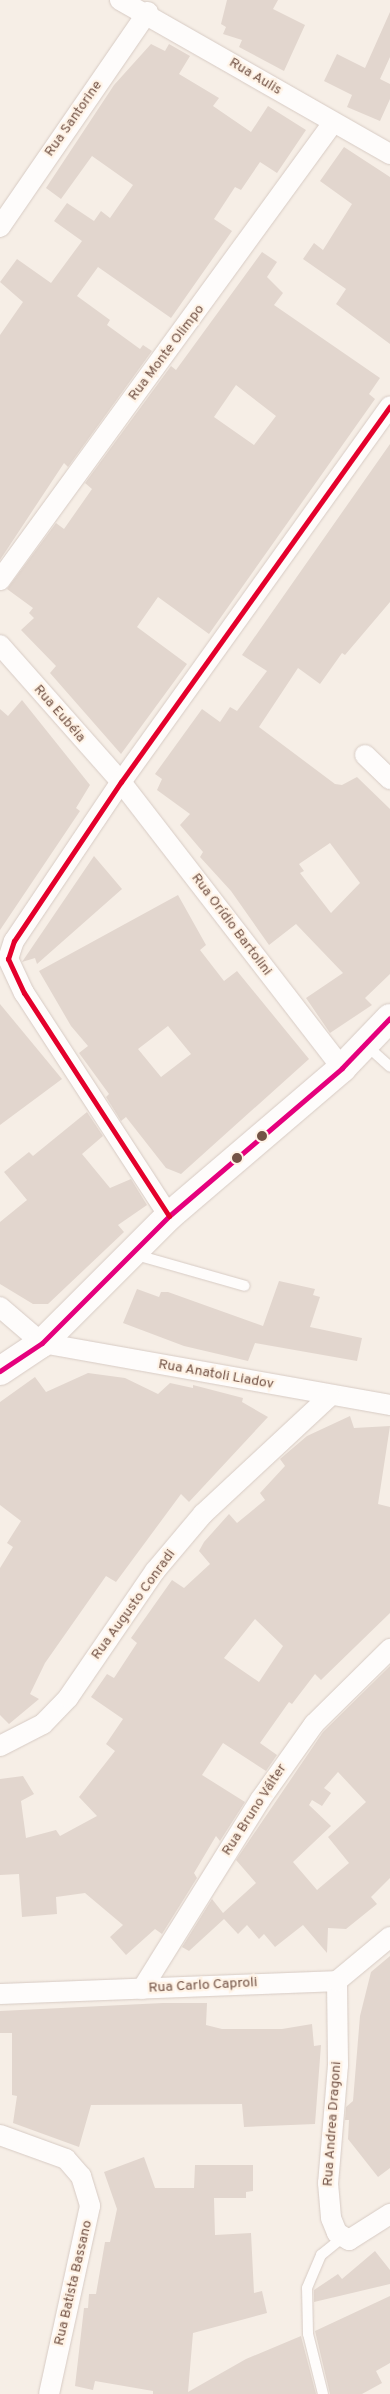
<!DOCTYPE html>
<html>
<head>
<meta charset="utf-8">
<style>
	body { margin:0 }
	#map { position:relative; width:390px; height:2394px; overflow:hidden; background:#f6eee6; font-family:Overpass,sans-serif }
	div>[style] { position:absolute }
	.building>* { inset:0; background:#e2d6ce }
	.roads { filter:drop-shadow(0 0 1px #d7cbc4) drop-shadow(0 0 1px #d7cbc4) }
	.lane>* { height:10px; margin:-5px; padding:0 5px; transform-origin:5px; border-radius:5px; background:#fefcfb }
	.street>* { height:20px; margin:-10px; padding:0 10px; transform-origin:10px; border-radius:10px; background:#fefcfb }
	.secondary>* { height:28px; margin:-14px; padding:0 14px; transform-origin:14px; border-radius:14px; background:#fefcfb }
	.bus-1>* { height:5px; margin:-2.5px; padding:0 2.5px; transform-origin:2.5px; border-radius:2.5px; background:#e5007d }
	.bus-2>* { height:5px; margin:-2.5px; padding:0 2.5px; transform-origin:2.5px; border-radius:2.5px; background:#e4002b }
	.dots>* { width:14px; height:14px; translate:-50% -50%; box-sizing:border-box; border:2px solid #fff3e6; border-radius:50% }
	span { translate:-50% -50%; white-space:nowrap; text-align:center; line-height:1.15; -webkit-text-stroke:4.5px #fff3e6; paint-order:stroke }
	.street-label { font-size:14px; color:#735346 }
</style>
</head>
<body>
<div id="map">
	<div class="building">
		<div style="clip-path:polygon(227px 0,278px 0,273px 9px,305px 25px,284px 71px,239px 47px,242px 40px,223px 34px,226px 27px,221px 24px)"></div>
		<div style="clip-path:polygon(390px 12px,390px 57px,380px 79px,390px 84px,390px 99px,380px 121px,347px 107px,352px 95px,324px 81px,337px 54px,365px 68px)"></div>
		<div style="clip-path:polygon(151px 44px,165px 51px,169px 44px,190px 56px,179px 74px,219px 98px,213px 106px,251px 132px,268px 106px,306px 130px,277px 173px,260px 162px,241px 190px,235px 187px,214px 219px,232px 231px,171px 318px,98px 267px,77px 296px,110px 320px,107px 325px,140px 349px,143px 345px,152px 351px,68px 467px,64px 463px,0 560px,0 335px,23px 302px,0 282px,17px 259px,51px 283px,82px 241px,54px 221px,67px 203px,94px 221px,101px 211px,110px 218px,133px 185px,92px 156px,61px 199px,46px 188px,114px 85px)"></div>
		<div style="clip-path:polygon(344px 147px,390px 177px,390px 344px,336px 304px,346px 289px,303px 259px,314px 243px,323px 250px,352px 204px,320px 181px)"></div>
		<div style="clip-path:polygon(evenodd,262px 252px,277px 262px,267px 277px,283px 293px,274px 305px,380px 378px,369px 394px,375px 399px,209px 634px,158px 597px,137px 627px,187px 664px,121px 754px,50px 673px,56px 666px,21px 630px,34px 618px,29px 613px,33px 608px,7px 589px,56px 523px,64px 529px,92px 489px,85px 483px,171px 366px,176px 370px,262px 252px,236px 385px,276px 416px,254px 445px,214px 417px,236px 385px)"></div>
		<div style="clip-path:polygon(evenodd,390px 444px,390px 602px,345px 655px,342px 653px,320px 684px,298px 668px,259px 727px,335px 784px,342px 785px,357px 777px,390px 809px,390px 974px,365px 998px,372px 1005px,330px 1033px,306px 998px,343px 973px,296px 924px,269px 945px,231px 891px,200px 857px,203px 852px,180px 825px,190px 814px,157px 790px,162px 779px,155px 774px,202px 709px,220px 722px,230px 707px,237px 711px,267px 671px,242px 655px,390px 444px,330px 843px,360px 883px,331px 913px,300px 873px,304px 871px,299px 864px,330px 843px)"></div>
		<div style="clip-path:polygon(22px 700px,90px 785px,76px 808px,80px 811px,0 930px,0 709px,8px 716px)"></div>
		<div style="clip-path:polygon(94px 856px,122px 889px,37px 964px,35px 958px,22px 962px)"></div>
		<div style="clip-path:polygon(evenodd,178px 895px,206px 945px,200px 950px,224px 981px,237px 971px,309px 1059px,181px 1174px,166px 1168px,126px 1117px,121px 1121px,106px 1097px,109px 1094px,79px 1053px,88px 1046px,71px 1026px,39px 971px,178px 895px,168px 1026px,191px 1054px,161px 1077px,138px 1049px,168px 1026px)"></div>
		<div style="clip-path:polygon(0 1004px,62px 1079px,0 1125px)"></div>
		<div style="clip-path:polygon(87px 1112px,103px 1136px,82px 1154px,110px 1188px,131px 1179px,147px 1205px,118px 1225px,124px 1232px,48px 1304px,33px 1304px,0 1284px,0 1222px,27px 1200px,4px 1172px,29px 1152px,33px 1156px)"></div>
		<div style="clip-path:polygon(279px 1281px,315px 1289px,313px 1295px,320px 1297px,310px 1327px,362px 1338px,357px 1361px,255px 1343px,248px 1361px,184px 1346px,123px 1323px,137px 1289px,159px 1297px,161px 1292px,168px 1292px,263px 1326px)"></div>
		<div style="clip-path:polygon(88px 1373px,125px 1378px,158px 1394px,170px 1383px,193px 1388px,193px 1385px,243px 1398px,242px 1402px,268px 1417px,189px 1502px,181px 1494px,116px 1582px,106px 1576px,45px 1663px,30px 1694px,39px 1699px,9px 1724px,0 1715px,0 1568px,13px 1547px,7px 1543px,21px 1521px,0 1505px,0 1402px,35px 1377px,46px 1392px)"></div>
		<div style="clip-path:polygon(evenodd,350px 1416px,354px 1428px,390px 1426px,378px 1504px,390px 1507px,390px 1613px,321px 1680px,315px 1674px,292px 1704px,289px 1702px,260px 1743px,277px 1755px,266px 1771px,223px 1743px,202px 1775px,245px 1802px,220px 1841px,216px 1836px,194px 1873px,197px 1878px,162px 1934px,155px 1929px,126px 1955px,110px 1937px,123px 1925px,85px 1893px,56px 1897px,57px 1914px,22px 1917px,19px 1874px,0 1875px,0 1779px,23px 1776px,34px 1794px,21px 1801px,26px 1838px,56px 1830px,60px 1836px,97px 1816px,79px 1797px,115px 1751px,106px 1744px,123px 1719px,91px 1697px,107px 1674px,114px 1678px,137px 1643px,131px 1638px,172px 1580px,184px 1588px,210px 1564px,199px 1551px,204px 1542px,229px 1514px,237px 1523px,265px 1500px,260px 1493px,285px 1466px,280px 1459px,307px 1436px,350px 1416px,255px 1619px,283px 1646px,259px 1682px,224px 1658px,255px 1619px)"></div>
		<div style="clip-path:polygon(evenodd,390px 1666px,390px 1878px,371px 1897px,377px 1904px,346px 1929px,328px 1928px,327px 1953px,303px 1925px,275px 1947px,264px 1934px,259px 1939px,247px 1925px,238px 1934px,224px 1919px,189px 1951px,182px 1947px,212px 1899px,223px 1913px,256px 1883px,236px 1860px,323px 1732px,390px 1666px,338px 1772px,366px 1802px,328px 1837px,349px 1863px,317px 1890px,293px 1862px,331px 1826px,309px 1805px,312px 1800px,322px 1806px,331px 1793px,324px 1788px,338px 1772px)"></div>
		<div style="clip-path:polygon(390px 1956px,390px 2168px,378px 2177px,348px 2139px,349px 2120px,345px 2120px,346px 2107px,353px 2101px,360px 2016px,371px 1972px)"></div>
		<div style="clip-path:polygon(163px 2003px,207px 2003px,206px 2025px,222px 2029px,282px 2029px,312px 2024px,314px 2046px,321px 2045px,315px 2124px,244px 2127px,242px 2104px,91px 2105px,79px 2147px,13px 2123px,17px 2096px,12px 2095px,12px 2033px,0 2033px,0 2011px)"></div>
		<div style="clip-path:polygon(144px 2157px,155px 2188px,194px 2188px,195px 2165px,253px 2165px,253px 2191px,246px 2192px,246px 2198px,214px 2198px,215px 2235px,251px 2233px,254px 2293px,262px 2291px,267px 2313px,193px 2333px,188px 2392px,246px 2359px,301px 2336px,316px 2394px,153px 2394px,153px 2391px,95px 2381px,93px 2390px,75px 2386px,84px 2308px,88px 2308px,89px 2294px,96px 2294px,105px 2242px,110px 2242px,117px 2209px,104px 2172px)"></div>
		<div style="clip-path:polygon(375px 2251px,390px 2270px,390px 2284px,314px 2302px,314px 2290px,338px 2274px,342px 2279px)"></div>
		<div style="clip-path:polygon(390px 2296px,390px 2363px,376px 2371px,382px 2383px,362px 2394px,330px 2394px,315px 2331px)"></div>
	</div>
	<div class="roads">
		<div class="lane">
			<div style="left:367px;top:1046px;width:31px;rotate:42deg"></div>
			<div style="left:133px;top:1254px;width:116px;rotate:15.9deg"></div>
			<div style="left:323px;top:2394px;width:62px;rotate:-104deg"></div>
			<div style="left:308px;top:2334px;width:46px;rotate:-91.2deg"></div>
			<div style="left:307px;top:2288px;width:36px;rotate:-67deg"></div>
			<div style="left:321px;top:2255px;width:28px;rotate:-39deg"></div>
		</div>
		<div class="street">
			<div style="left:120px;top:0;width:311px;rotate:29.7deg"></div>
			<div style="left:0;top:227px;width:261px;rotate:-55.5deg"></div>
			<div style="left:0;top:580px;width:564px;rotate:-53.94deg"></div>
			<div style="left:0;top:645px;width:183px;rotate:48.5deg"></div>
			<div style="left:121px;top:782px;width:361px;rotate:52.3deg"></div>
			<div style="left:365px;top:755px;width:35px;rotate:44deg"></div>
			<div style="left:169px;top:1216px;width:266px;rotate:-123deg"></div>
			<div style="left:24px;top:993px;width:38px;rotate:-115deg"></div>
			<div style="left:8px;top:959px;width:19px;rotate:-72deg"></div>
			<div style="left:14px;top:941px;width:192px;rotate:-56.1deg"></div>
			<div style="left:121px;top:782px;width:462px;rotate:-54.4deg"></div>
			<div style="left:0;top:1307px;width:55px;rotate:40.6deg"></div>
			<div style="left:42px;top:1343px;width:353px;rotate:10.1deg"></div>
			<div style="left:0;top:1746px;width:48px;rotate:-27.1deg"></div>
			<div style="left:43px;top:1724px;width:36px;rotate:-46deg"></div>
			<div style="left:68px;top:1698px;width:154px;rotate:-55.6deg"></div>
			<div style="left:155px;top:1571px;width:75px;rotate:-49.9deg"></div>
			<div style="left:203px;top:1514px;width:173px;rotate:-42.9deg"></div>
			<div style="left:337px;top:1981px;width:84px;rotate:89.3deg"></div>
			<div style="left:338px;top:2065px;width:118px;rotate:94.8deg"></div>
			<div style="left:328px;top:2183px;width:35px;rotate:85deg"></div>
			<div style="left:331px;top:2218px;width:16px;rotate:68deg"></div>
			<div style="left:337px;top:2233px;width:14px;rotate:30deg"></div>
			<div style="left:349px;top:2240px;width:49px;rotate:-32.4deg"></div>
			<div style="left:142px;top:1989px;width:223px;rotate:-58deg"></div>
			<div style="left:260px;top:1800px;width:93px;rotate:-54.6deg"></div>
			<div style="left:314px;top:1724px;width:107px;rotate:-44.6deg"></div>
			<div style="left:0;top:1994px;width:337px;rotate:-2.2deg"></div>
			<div style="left:337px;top:1981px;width:69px;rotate:-39.7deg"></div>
			<div style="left:0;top:2135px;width:70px;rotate:20deg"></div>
			<div style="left:66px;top:2159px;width:23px;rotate:49deg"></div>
			<div style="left:81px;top:2176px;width:31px;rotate:73deg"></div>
			<div style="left:90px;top:2206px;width:192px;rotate:102.3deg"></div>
		</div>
		<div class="secondary">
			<div style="left:0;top:1371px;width:50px;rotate:-33.7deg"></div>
			<div style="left:42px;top:1343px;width:180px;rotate:-45deg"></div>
			<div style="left:169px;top:1216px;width:228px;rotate:-40.5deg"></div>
			<div style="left:342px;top:1068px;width:69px;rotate:-46.2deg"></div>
		</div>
	</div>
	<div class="bus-1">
		<div style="left:0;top:1371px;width:50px;rotate:-33.7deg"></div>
		<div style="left:42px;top:1343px;width:180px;rotate:-45deg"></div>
		<div style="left:169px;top:1216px;width:228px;rotate:-40.5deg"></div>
		<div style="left:342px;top:1068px;width:69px;rotate:-46.2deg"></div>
	</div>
	<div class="bus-2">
		<div style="left:169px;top:1216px;width:266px;rotate:-123deg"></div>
		<div style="left:24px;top:993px;width:38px;rotate:-115deg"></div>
		<div style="left:8px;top:959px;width:19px;rotate:-72deg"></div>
		<div style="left:14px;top:941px;width:192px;rotate:-56.1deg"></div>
		<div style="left:121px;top:782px;width:462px;rotate:-54.4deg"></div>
	</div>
	<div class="dots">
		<div style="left:262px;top:1136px;background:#735346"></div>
		<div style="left:237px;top:1158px;background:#735346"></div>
	</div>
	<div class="street-label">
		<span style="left:255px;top:77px;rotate:31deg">Rua Aulis</span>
		<span style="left:74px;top:119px;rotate:-55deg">Rua Santorine</span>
		<span style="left:167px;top:353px;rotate:-53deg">Rua Monte Olimpo</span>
		<span style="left:59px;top:714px;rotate:49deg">Rua Eubéia</span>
		<span style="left:231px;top:925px;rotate:53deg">Rua Orídio Bartolini</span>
		<span style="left:216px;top:1375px;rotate:10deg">Rua Anatoli Liadov</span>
		<span style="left:134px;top:1605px;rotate:-54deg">Rua Augusto Conradi</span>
		<span style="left:255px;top:1810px;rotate:-57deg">Rua Bruno Válter</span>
		<span style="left:203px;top:1986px;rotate:-3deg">Rua Carlo Caproli</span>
		<span style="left:333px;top:2124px;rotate:-86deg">Rua Andrea Dragoni</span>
		<span style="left:74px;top:2283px;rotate:-77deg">Rua Batista Bassano</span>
	</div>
</div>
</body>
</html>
